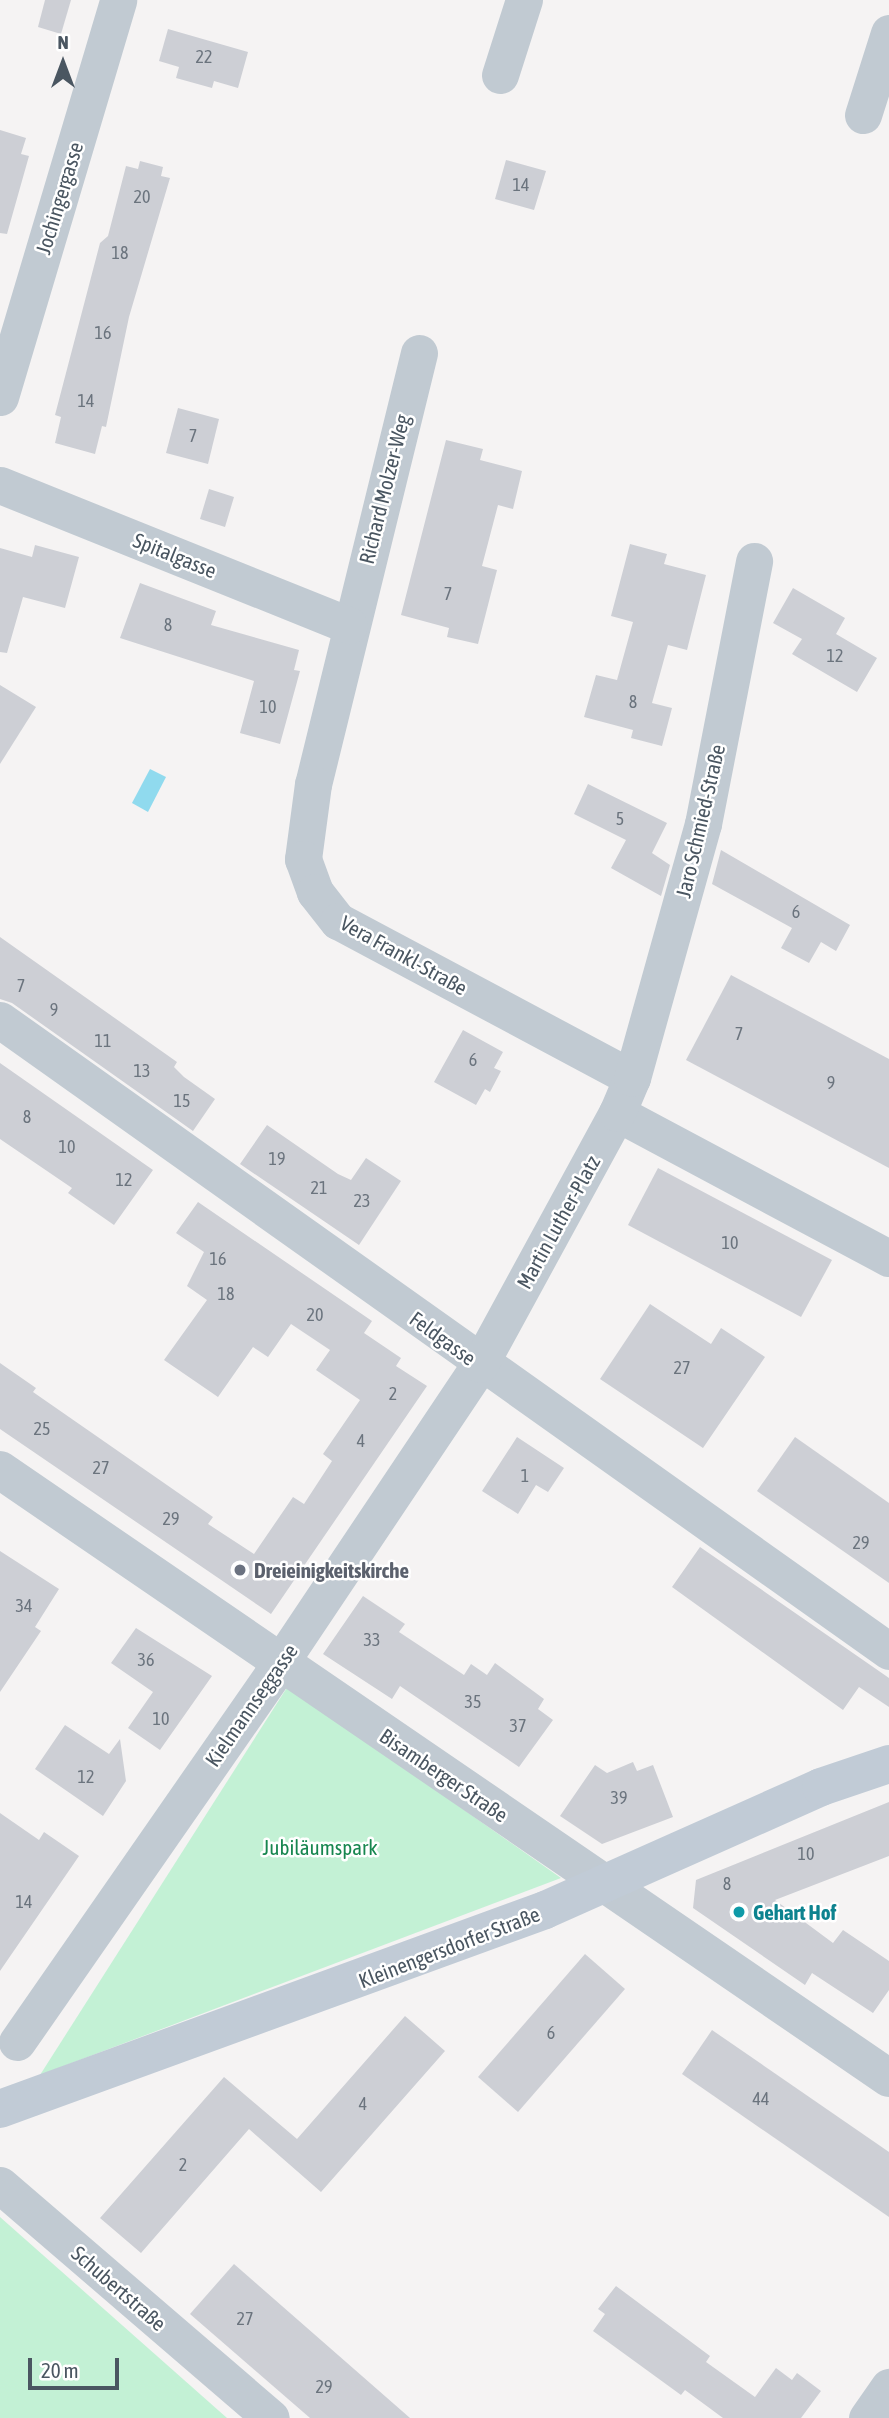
<!DOCTYPE html>
<html>
<head>
<meta charset="utf-8">
<style>
	body { margin:0 }
	#map { position:relative; width:889px; height:2418px; overflow:hidden; background:#f5f3f3; font-family:"Asap Condensed",sans-serif }
	div>[style] { position:absolute }
	.green>* { inset:0; background:#c3f1d5 }
	.water>* { inset:0; background:#90daee }
	.building>* { inset:0; background:#cdcfd5 }
	.minor>* { height:37px; margin:-18.5px; padding:0 18.5px; transform-origin:18.5px; border-radius:18.5px; background:#c1cad2 }
	.tertiary>* { height:38px; margin:-19px; padding:0 19px; transform-origin:19px; border-radius:19px; background:#c1cad2 }
	.secondary>* { height:38px; margin:-19px; padding:0 19px; transform-origin:19px; border-radius:19px; background:#c1cbd6 }
	.dots>* { width:19px; height:19px; translate:-50% -50%; box-sizing:border-box; border:4px solid #fff; border-radius:50% }
	span { translate:-50% -50%; white-space:nowrap; text-align:center; line-height:1.15; -webkit-text-stroke:5px #fff; paint-order:stroke }
	.number-label { font-size:18px; color:#6b747e }
	.number-label span { -webkit-text-stroke-width:0 }
	.street-label { font-size:21px; color:#4a5661 }
	.worship-label { font-size:21px; color:#5b616d; font-weight:700 }
	.left { translate:0 -50%; text-align:left }
	.park-label { font-size:21px; color:#17864f }
	.culture-label { font-size:21px; color:#0d838f; font-weight:700 }
	.north { position:absolute; left:28px; top:28px; width:70px; height:70px; -webkit-text-stroke:5px #fff; paint-order:stroke; rotate:0deg; font-size:19px; font-weight:700; line-height:28px; text-align:center; color:#4a5661 }
	.north::after { content:''; display:block; margin:auto; width:24px; height:32px; background:#4a5661; clip-path:polygon(50% 0,100% 100%,50% 72%,0 100%) }
	.scale { position:absolute; left:28px; top:2358px; width:91px; height:32px; box-sizing:border-box; border:4px solid #4a5661; border-top:0; padding-left:9px; font-size:21px; line-height:24px; white-space:nowrap; color:#4a5661; -webkit-text-stroke:5px #fff; paint-order:stroke }
</style>
</head>
<body>
<div id="map">
	<div class="green">
		<div style="clip-path:polygon(288px 1686px,561px 1878px,40px 2075px)"></div>
		<div style="clip-path:polygon(0 2217px,227px 2418px,0 2418px)"></div>
	</div>
	<div class="water">
		<div style="clip-path:polygon(150px 769px,166px 777px,148px 812px,132px 803px)"></div>
	</div>
	<div class="building">
		<div style="clip-path:polygon(45px 0,71px 0,61px 34px,38px 27px)"></div>
		<div style="clip-path:polygon(168px 29px,248px 52px,238px 88px,214px 81px,212px 88px,176px 78px,179px 67px,159px 61px)"></div>
		<div style="clip-path:polygon(0 130px,26px 138px,21px 154px,29px 156px,7px 234px,0 233px)"></div>
		<div style="clip-path:polygon(506px 160px,546px 171px,534px 210px,495px 199px)"></div>
		<div style="clip-path:polygon(140px 161px,163px 167px,161px 176px,170px 178px,129px 317px,106px 427px,102px 426px,95px 454px,55px 443px,61px 417px,55px 415px,100px 243px,108px 236px,126px 166px,138px 169px)"></div>
		<div style="clip-path:polygon(178px 408px,219px 419px,208px 464px,166px 453px)"></div>
		<div style="clip-path:polygon(446px 440px,483px 449px,480px 460px,522px 471px,513px 509px,498px 505px,482px 566px,497px 570px,478px 644px,447px 637px,449px 628px,401px 615px)"></div>
		<div style="clip-path:polygon(209px 489px,234px 497px,225px 527px,200px 519px)"></div>
		<div style="clip-path:polygon(630px 544px,667px 554px,664px 564px,706px 575px,687px 650px,668px 645px,652px 703px,672px 708px,662px 746px,631px 738px,633px 730px,584px 717px,596px 675px,617px 680px,633px 622px,611px 616px)"></div>
		<div style="clip-path:polygon(35px 545px,79px 557px,65px 608px,23px 597px,7px 653px,0 652px,0 548px,32px 557px)"></div>
		<div style="clip-path:polygon(140px 583px,216px 611px,211px 625px,299px 650px,294px 670px,300px 671px,280px 744px,240px 733px,254px 681px,120px 638px)"></div>
		<div style="clip-path:polygon(793px 588px,845px 618px,836px 634px,877px 658px,857px 692px,792px 654px,802px 639px,773px 623px)"></div>
		<div style="clip-path:polygon(0 685px,36px 707px,0 764px)"></div>
		<div style="clip-path:polygon(588px 784px,667px 823px,652px 853px,670px 865px,661px 896px,611px 868px,626px 840px,574px 814px)"></div>
		<div style="clip-path:polygon(721px 850px,850px 925px,836px 951px,821px 942px,809px 963px,781px 948px,792px 928px,712px 884px)"></div>
		<div style="clip-path:polygon(0 937px,177px 1062px,174px 1067px,184px 1077px,215px 1099px,193px 1131px,12px 1003px,0 999px)"></div>
		<div style="clip-path:polygon(731px 975px,889px 1059px,889px 1168px,686px 1060px)"></div>
		<div style="clip-path:polygon(463px 1030px,503px 1052px,494px 1068px,501px 1071px,490px 1092px,485px 1089px,476px 1105px,434px 1082px)"></div>
		<div style="clip-path:polygon(0 1063px,153px 1170px,114px 1225px,68px 1193px,72px 1188px,0 1139px)"></div>
		<div style="clip-path:polygon(267px 1125px,338px 1174px,351px 1180px,366px 1158px,401px 1181px,359px 1245px,240px 1164px)"></div>
		<div style="clip-path:polygon(658px 1168px,832px 1260px,801px 1317px,628px 1225px)"></div>
		<div style="clip-path:polygon(198px 1202px,372px 1321px,364px 1333px,401px 1358px,396px 1366px,427px 1386px,271px 1614px,0 1429px,0 1363px,36px 1388px,33px 1392px,213px 1517px,208px 1524px,254px 1554px,293px 1497px,304px 1504px,332px 1461px,323px 1454px,360px 1400px,316px 1370px,330px 1350px,291px 1324px,268px 1357px,253px 1347px,218px 1397px,164px 1360px,207px 1300px,187px 1286px,204px 1252px,176px 1233px)"></div>
		<div style="clip-path:polygon(650px 1304px,711px 1344px,721px 1328px,765px 1357px,703px 1448px,600px 1379px)"></div>
		<div style="clip-path:polygon(517px 1437px,564px 1468px,548px 1492px,536px 1485px,518px 1514px,482px 1491px)"></div>
		<div style="clip-path:polygon(795px 1437px,889px 1503px,889px 1583px,757px 1491px)"></div>
		<div style="clip-path:polygon(700px 1547px,889px 1678px,889px 1707px,859px 1687px,843px 1710px,672px 1587px)"></div>
		<div style="clip-path:polygon(0 1551px,59px 1589px,35px 1627px,41px 1631px,0 1692px)"></div>
		<div style="clip-path:polygon(363px 1596px,405px 1624px,399px 1632px,464px 1675px,471px 1664px,487px 1675px,495px 1663px,544px 1699px,538px 1709px,553px 1720px,519px 1767px,400px 1686px,392px 1699px,323px 1654px)"></div>
		<div style="clip-path:polygon(136px 1628px,212px 1676px,160px 1750px,128px 1728px,153px 1692px,111px 1663px)"></div>
		<div style="clip-path:polygon(65px 1725px,109px 1754px,120px 1739px,126px 1781px,103px 1816px,35px 1769px)"></div>
		<div style="clip-path:polygon(633px 1762px,637px 1771px,653px 1765px,673px 1817px,602px 1844px,560px 1816px,595px 1765px,607px 1773px)"></div>
		<div style="clip-path:polygon(889px 1802px,889px 1856px,775px 1900px,833px 1943px,843px 1930px,889px 1961px,889px 1990px,873px 2013px,812px 1973px,805px 1985px,693px 1908px,696px 1880px)"></div>
		<div style="clip-path:polygon(0 1813px,39px 1840px,44px 1832px,79px 1856px,0 1971px)"></div>
		<div style="clip-path:polygon(585px 1954px,625px 1989px,518px 2112px,478px 2077px)"></div>
		<div style="clip-path:polygon(405px 2016px,445px 2051px,321px 2192px,249px 2129px,141px 2253px,100px 2218px,224px 2077px,297px 2139px)"></div>
		<div style="clip-path:polygon(712px 2030px,889px 2152px,889px 2217px,682px 2074px)"></div>
		<div style="clip-path:polygon(234px 2264px,410px 2418px,310px 2418px,190px 2314px)"></div>
		<div style="clip-path:polygon(616px 2286px,710px 2356px,706px 2362px,755px 2397px,776px 2368px,792px 2380px,797px 2373px,821px 2391px,801px 2418px,723px 2418px,685px 2390px,681px 2395px,593px 2331px,605px 2314px,598px 2309px)"></div>
	</div>
	<div class="minor">
		<div style="left:500px;top:75px;width:79px;rotate:-72.3deg"></div>
		<div style="left:863px;top:115px;width:86px;rotate:-72.4deg"></div>
		<div style="left:419px;top:353px;width:444px;rotate:103.8deg"></div>
		<div style="left:313px;top:784px;width:76px;rotate:97.6deg"></div>
		<div style="left:303px;top:859px;width:35px;rotate:70deg"></div>
		<div style="left:315px;top:892px;width:37px;rotate:52deg"></div>
		<div style="left:338px;top:921px;width:333px;rotate:28.1deg"></div>
		<div style="left:0;top:397px;width:414px;rotate:-73.4deg"></div>
		<div style="left:0;top:485px;width:376px;rotate:21.9deg"></div>
		<div style="left:0;top:1020px;width:1090px;rotate:35.37deg"></div>
		<div style="left:617px;top:1113px;width:308px;rotate:28.1deg"></div>
		<div style="left:17px;top:2042px;width:461px;rotate:-55.2deg"></div>
		<div style="left:280px;top:1663px;width:360px;rotate:-56.2deg"></div>
		<div style="left:480px;top:1364px;width:286px;rotate:-61.4deg"></div>
		<div style="left:617px;top:1113px;width:38px;rotate:-67deg"></div>
		<div style="left:632px;top:1078px;width:264px;rotate:-74.4deg"></div>
		<div style="left:703px;top:824px;width:268px;rotate:-79deg"></div>
		<div style="left:0;top:2185px;width:357px;rotate:40.7deg"></div>
		<div style="left:867px;top:2418px;width:38px;rotate:-55deg"></div>
	</div>
	<div class="tertiary">
		<div style="left:0;top:1470px;width:1077px;rotate:34.37deg"></div>
	</div>
	<div class="secondary">
		<div style="left:0;top:2109px;width:580px;rotate:-20.06deg"></div>
		<div style="left:545px;top:1910px;width:302px;rotate:-24deg"></div>
		<div style="left:821px;top:1787px;width:72px;rotate:-18.7deg"></div>
	</div>
	<div class="dots">
		<div style="left:240px;top:1570px;background:#6b7280"></div>
		<div style="left:739px;top:1912px;background:#0f9aa8"></div>
	</div>
	<div class="number-label">
		<span style="left:204px;top:57px">22</span>
		<span style="left:521px;top:185px">14</span>
		<span style="left:142px;top:197px">20</span>
		<span style="left:120px;top:253px">18</span>
		<span style="left:103px;top:333px">16</span>
		<span style="left:86px;top:401px">14</span>
		<span style="left:193px;top:436px">7</span>
		<span style="left:448px;top:594px">7</span>
		<span style="left:168px;top:625px">8</span>
		<span style="left:835px;top:656px">12</span>
		<span style="left:633px;top:702px">8</span>
		<span style="left:268px;top:707px">10</span>
		<span style="left:620px;top:819px">5</span>
		<span style="left:796px;top:912px">6</span>
		<span style="left:21px;top:986px">7</span>
		<span style="left:54px;top:1010px">9</span>
		<span style="left:739px;top:1034px">7</span>
		<span style="left:103px;top:1041px">11</span>
		<span style="left:473px;top:1060px">6</span>
		<span style="left:142px;top:1071px">13</span>
		<span style="left:831px;top:1083px">9</span>
		<span style="left:182px;top:1101px">15</span>
		<span style="left:27px;top:1117px">8</span>
		<span style="left:67px;top:1147px">10</span>
		<span style="left:277px;top:1159px">19</span>
		<span style="left:124px;top:1180px">12</span>
		<span style="left:319px;top:1188px">21</span>
		<span style="left:362px;top:1201px">23</span>
		<span style="left:730px;top:1243px">10</span>
		<span style="left:218px;top:1259px">16</span>
		<span style="left:226px;top:1294px">18</span>
		<span style="left:315px;top:1315px">20</span>
		<span style="left:682px;top:1368px">27</span>
		<span style="left:393px;top:1394px">2</span>
		<span style="left:42px;top:1429px">25</span>
		<span style="left:361px;top:1441px">4</span>
		<span style="left:101px;top:1468px">27</span>
		<span style="left:525px;top:1476px">1</span>
		<span style="left:171px;top:1519px">29</span>
		<span style="left:861px;top:1543px">29</span>
		<span style="left:24px;top:1606px">34</span>
		<span style="left:372px;top:1640px">33</span>
		<span style="left:146px;top:1660px">36</span>
		<span style="left:473px;top:1702px">35</span>
		<span style="left:161px;top:1719px">10</span>
		<span style="left:518px;top:1726px">37</span>
		<span style="left:86px;top:1777px">12</span>
		<span style="left:619px;top:1798px">39</span>
		<span style="left:806px;top:1854px">10</span>
		<span style="left:727px;top:1884px">8</span>
		<span style="left:24px;top:1902px">14</span>
		<span style="left:551px;top:2033px">6</span>
		<span style="left:761px;top:2099px">44</span>
		<span style="left:363px;top:2104px">4</span>
		<span style="left:183px;top:2165px">2</span>
		<span style="left:245px;top:2319px">27</span>
		<span style="left:324px;top:2387px">29</span>
	</div>
	<div class="street-label">
		<span style="left:59px;top:198px;rotate:-73deg">Jochingergasse</span>
		<span style="left:384px;top:489px;rotate:-76deg">Richard Molzer-Weg</span>
		<span style="left:175px;top:555px;rotate:22deg">Spitalgasse</span>
		<span style="left:700px;top:821px;rotate:-77deg">Jaro Schmied-Straße</span>
		<span style="left:404px;top:955px;rotate:29deg">Vera Frankl-Straße</span>
		<span style="left:558px;top:1222px;rotate:-61deg">Martin Luther-Platz</span>
		<span style="left:443px;top:1338px;rotate:36deg">Feldgasse</span>
		<span style="left:251px;top:1705px;rotate:-55deg">Kielmannseggasse</span>
		<span style="left:444px;top:1775px;rotate:34deg">Bisamberger Straße</span>
		<span style="left:449px;top:1947px;rotate:-21deg">Kleinengersdorfer Straße</span>
		<span style="left:119px;top:2288px;rotate:41deg">Schubertstraße</span>
	</div>
	<div class="worship-label">
		<span class="left" style="left:254px;top:1570px">Dreieinigkeitskirche</span>
	</div>
	<div class="park-label">
		<span style="left:320px;top:1847px">Jubiläumspark</span>
	</div>
	<div class="culture-label">
		<span class="left" style="left:753px;top:1912px">Gehart Hof</span>
	</div>
	<div class="north">N</div>
	<div class="scale">20 m</div>
</div>
</body>
</html>
